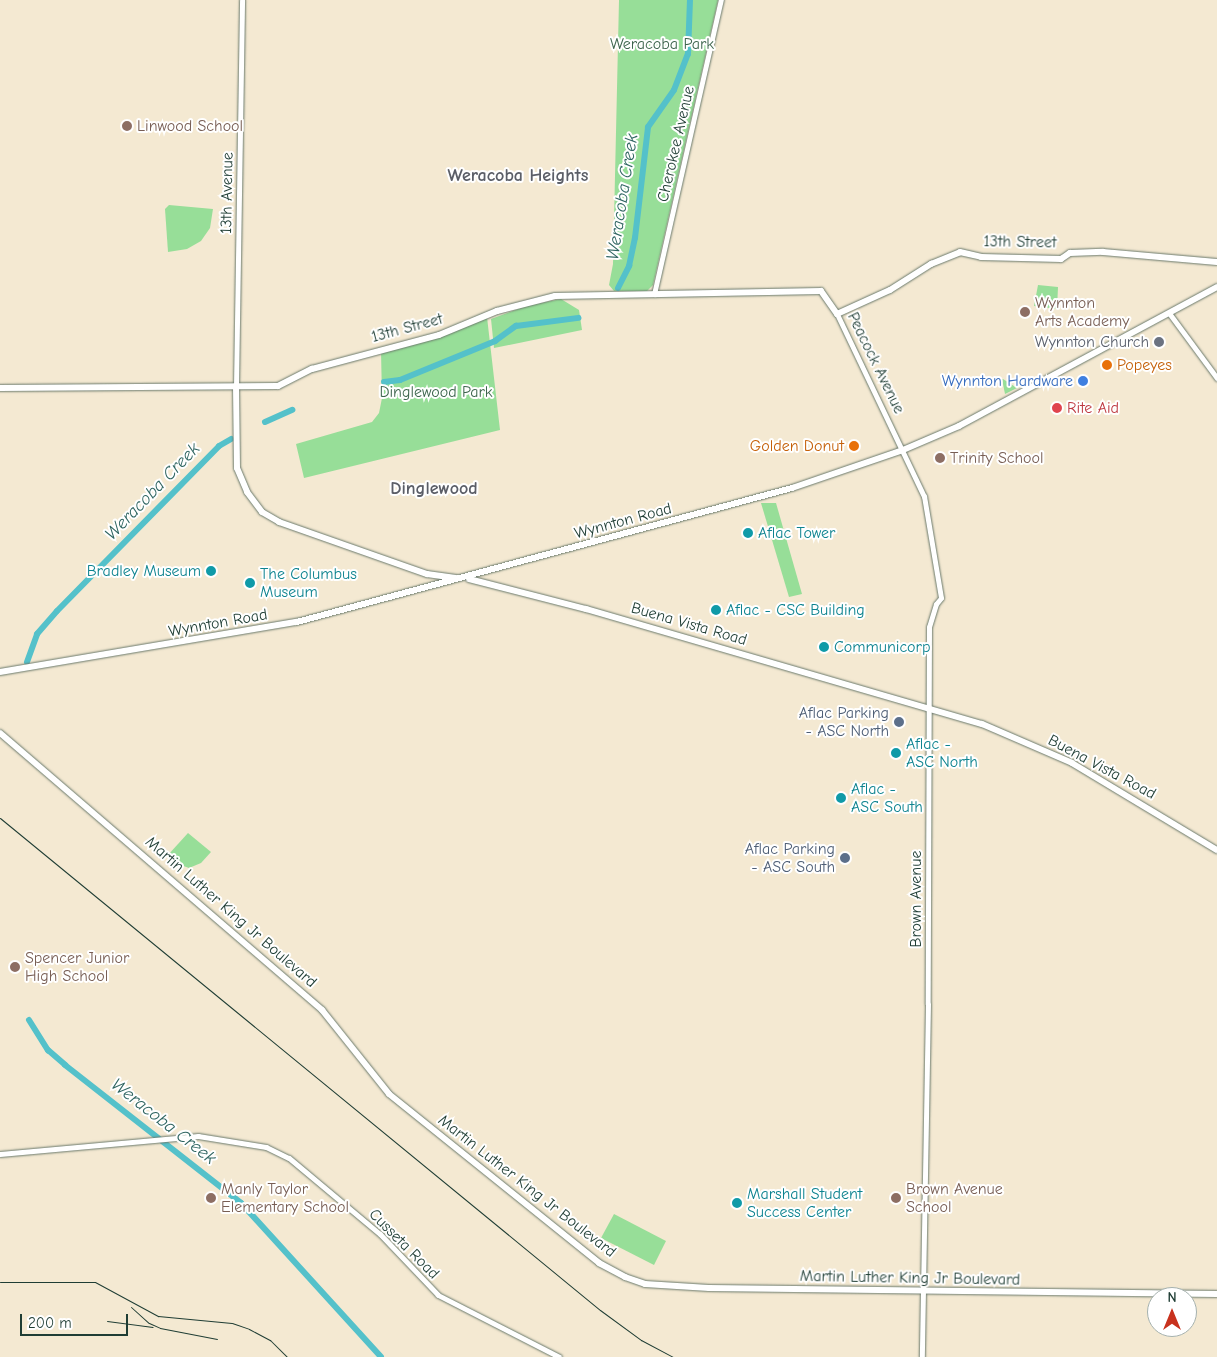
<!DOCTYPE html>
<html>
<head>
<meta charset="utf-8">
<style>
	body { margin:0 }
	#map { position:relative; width:1217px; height:1357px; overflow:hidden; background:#f4e9d2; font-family:"Comic Neue",sans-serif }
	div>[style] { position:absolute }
	.green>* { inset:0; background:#97de98 }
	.river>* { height:6px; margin:-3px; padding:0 3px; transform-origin:3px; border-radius:3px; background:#54c1ca }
	.roads { filter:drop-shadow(0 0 1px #6a796b) drop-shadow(0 0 1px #6a796b) }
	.minor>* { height:5px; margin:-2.5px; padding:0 2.5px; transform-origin:2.5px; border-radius:2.5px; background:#fff }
	.major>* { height:6px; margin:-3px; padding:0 3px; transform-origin:3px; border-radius:3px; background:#fff }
	.rail>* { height:1px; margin:-0.5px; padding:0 0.5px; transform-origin:0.5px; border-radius:0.5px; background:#1f3d34 }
	.dots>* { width:14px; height:14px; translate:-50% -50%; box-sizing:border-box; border:2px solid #fff; border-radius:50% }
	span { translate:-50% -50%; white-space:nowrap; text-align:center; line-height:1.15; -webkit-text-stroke:4px #fff; paint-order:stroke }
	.park-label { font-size:16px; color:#3d654d }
	.education-label { font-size:16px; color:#785e54 }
	.left { translate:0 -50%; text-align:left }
	.street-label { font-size:16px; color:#1f3d34 }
	.worship-label { font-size:16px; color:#5b616d }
	.right { translate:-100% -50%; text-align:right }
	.food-label { font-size:16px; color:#c56008 }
	.shop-label { font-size:16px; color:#366cbe }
	.health-label { font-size:16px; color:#be3a42 }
	.culture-label { font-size:16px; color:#0d838f }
	.service-label { font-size:16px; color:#4e5e75 }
	.neighbourhood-label { font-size:18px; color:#5b5e67; font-weight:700 }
	.water-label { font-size:18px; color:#2f6561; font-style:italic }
	.north { position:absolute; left:1147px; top:1287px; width:50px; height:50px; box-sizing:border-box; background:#fff; border:1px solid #a5b1ae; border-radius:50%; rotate:0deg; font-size:14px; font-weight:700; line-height:20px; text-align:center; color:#1f3d34 }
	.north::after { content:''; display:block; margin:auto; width:18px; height:22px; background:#c8321e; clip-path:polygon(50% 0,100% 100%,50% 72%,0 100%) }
	.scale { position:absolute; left:20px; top:1314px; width:108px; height:22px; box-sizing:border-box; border:2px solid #1f3d34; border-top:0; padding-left:6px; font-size:15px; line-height:18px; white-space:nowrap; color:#1f3d34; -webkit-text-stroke:4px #fff; paint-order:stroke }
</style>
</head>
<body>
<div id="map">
	<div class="green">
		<div style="clip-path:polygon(619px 0,718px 0,653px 285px,647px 291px,614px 291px,609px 285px,613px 264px)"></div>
		<div style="clip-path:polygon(169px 205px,213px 209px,210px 228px,201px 241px,187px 249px,168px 252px,165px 209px)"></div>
		<div style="clip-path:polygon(1038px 285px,1058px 287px,1057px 309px,1034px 306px)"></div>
		<div style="clip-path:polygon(561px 299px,579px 310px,582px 330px,494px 348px,491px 319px,526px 306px)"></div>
		<div style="clip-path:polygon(487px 317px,500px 430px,304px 478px,296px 444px,372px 422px,379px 413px,382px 398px,381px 351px)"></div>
		<div style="clip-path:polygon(1002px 379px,1003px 379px,1017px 388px,1005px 394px)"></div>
		<div style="clip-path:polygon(761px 503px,776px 503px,802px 594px,789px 597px)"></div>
		<div style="clip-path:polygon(188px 833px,211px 852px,201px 863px,189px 868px,178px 864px,168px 855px)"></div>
		<div style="clip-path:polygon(614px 1214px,666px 1241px,654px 1265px,601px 1238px)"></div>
	</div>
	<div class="river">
		<div style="left:618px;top:288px;width:25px;rotate:-63deg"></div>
		<div style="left:629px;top:266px;width:29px;rotate:-78deg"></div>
		<div style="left:635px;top:238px;width:112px;rotate:-83.3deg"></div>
		<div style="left:648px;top:127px;width:45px;rotate:-54.9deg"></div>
		<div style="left:674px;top:90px;width:39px;rotate:-69deg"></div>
		<div style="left:688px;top:54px;width:54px;rotate:-87.9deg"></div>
		<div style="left:384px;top:382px;width:16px;rotate:-7deg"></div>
		<div style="left:400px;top:380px;width:103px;rotate:-22.3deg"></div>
		<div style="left:495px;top:341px;width:26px;rotate:-36deg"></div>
		<div style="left:516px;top:326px;width:63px;rotate:-7.4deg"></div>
		<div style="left:265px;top:422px;width:30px;rotate:-24deg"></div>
		<div style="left:27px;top:662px;width:30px;rotate:-70deg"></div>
		<div style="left:37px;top:634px;width:30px;rotate:-49deg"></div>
		<div style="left:57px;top:611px;width:231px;rotate:-45.5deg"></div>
		<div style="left:219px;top:446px;width:14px;rotate:-30deg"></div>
		<div style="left:29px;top:1020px;width:36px;rotate:58deg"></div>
		<div style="left:48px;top:1050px;width:23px;rotate:41deg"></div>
		<div style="left:65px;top:1065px;width:224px;rotate:38.1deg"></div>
		<div style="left:241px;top:1203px;width:208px;rotate:47.7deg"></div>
	</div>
	<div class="roads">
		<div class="minor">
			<div style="left:654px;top:294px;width:302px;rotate:-77.2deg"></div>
			<div style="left:1169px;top:313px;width:81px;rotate:53.6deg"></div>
			<div style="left:837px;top:314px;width:202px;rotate:64.5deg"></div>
			<div style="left:924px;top:496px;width:103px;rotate:80.5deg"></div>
			<div style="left:941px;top:598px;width:8px;rotate:130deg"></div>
			<div style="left:936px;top:604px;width:24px;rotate:107deg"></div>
			<div style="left:929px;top:627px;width:377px;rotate:90.2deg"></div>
			<div style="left:928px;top:1004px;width:353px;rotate:91deg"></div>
			<div style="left:236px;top:386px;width:386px;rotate:-89.1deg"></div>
			<div style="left:0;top:1154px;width:199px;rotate:-5.2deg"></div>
			<div style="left:198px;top:1136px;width:69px;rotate:9.2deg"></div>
			<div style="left:266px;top:1147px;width:25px;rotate:26deg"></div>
			<div style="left:289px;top:1158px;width:119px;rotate:39.9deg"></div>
			<div style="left:380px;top:1234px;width:84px;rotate:46.4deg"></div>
			<div style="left:438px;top:1295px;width:136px;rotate:27.1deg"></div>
		</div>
		<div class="major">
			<div style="left:236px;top:386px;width:82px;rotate:89.3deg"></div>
			<div style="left:237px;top:468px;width:26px;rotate:67deg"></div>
			<div style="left:247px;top:492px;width:25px;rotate:53deg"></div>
			<div style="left:262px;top:512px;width:20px;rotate:30deg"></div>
			<div style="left:279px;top:522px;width:157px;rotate:19.4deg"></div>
			<div style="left:427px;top:574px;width:29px;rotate:8deg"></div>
			<div style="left:0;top:388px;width:278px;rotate:-0.4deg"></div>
			<div style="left:278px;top:386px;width:38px;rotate:-27deg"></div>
			<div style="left:312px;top:369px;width:131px;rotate:-15deg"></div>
			<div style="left:439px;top:335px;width:63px;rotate:-22.5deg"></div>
			<div style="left:497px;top:311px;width:60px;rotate:-14.5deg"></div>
			<div style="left:555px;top:296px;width:266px;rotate:-1.1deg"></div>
			<div style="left:821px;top:291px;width:28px;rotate:55deg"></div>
			<div style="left:837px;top:314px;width:58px;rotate:-24.4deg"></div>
			<div style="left:890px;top:290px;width:49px;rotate:-32.4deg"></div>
			<div style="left:931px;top:264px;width:31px;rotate:-22deg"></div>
			<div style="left:960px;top:252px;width:22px;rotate:13deg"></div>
			<div style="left:981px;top:257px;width:80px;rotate:1.4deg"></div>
			<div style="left:1061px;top:259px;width:11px;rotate:-34deg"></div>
			<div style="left:1070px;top:253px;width:33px;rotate:-2deg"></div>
			<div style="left:1103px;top:252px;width:114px;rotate:5deg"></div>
			<div style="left:469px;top:579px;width:121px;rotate:14.4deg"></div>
			<div style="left:586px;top:609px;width:412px;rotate:16.2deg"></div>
			<div style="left:982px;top:724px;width:98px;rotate:23.4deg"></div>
			<div style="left:1072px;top:763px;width:169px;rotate:31deg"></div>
			<div style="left:0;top:672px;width:301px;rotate:-9.6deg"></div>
			<div style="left:297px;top:622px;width:513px;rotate:-15.15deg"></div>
			<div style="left:792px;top:488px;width:117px;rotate:-18.9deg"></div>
			<div style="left:903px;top:450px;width:61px;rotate:-23.2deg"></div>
			<div style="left:959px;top:426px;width:293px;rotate:-28.3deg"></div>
			<div style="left:0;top:733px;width:425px;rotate:40.7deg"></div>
			<div style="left:322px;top:1010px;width:107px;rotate:51.4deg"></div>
			<div style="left:389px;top:1094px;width:270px;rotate:38.8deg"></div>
			<div style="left:599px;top:1263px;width:30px;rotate:28deg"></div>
			<div style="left:625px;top:1277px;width:21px;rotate:19deg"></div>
			<div style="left:645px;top:1284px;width:64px;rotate:3.6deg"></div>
			<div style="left:709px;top:1288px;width:508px;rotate:0.68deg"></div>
		</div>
	</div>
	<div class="rail">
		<div style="left:0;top:818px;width:776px;rotate:39.35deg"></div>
		<div style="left:600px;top:1310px;width:51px;rotate:36.2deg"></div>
		<div style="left:641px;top:1340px;width:36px;rotate:28deg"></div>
		<div style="left:0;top:1282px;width:95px"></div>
		<div style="left:95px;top:1282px;width:72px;rotate:28.4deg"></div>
		<div style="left:158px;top:1316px;width:74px;rotate:5.4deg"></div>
		<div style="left:232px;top:1323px;width:18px;rotate:19deg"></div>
		<div style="left:249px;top:1329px;width:24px;rotate:28deg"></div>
		<div style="left:270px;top:1340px;width:24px;rotate:45deg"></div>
		<div style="left:131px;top:1307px;width:24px;rotate:42deg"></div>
		<div style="left:149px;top:1323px;width:12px;rotate:24deg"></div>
		<div style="left:160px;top:1328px;width:58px;rotate:10.9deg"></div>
		<div style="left:107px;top:1321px;width:46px;rotate:7.4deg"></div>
	</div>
	<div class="dots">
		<div style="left:127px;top:126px;background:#8d6e63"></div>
		<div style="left:1025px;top:312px;background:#8d6e63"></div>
		<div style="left:1159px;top:342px;background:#6b7280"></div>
		<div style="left:1107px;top:365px;background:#e8710a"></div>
		<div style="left:1083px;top:381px;background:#3f7fe0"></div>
		<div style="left:1057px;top:408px;background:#e0444e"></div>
		<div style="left:854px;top:446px;background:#e8710a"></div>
		<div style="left:940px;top:458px;background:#8d6e63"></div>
		<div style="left:748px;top:533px;background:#0f9aa8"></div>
		<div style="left:211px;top:571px;background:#0f9aa8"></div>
		<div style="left:250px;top:583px;background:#0f9aa8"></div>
		<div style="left:716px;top:610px;background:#0f9aa8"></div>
		<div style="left:824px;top:647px;background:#0f9aa8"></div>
		<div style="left:899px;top:722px;background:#5c6f8a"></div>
		<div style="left:896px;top:753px;background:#0f9aa8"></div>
		<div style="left:841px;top:798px;background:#0f9aa8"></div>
		<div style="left:845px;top:858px;background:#5c6f8a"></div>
		<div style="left:15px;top:967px;background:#8d6e63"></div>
		<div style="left:211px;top:1198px;background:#8d6e63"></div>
		<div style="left:896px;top:1198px;background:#8d6e63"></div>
		<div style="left:737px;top:1203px;background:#0f9aa8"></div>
	</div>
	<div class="park-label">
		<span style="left:662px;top:44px">Weracoba Park</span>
		<span style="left:436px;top:392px">Dinglewood Park</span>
	</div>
	<div class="education-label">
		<span class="left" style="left:137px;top:126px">Linwood School</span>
		<span class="left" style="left:1035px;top:312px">Wynnton<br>Arts Academy</span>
		<span class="left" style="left:950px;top:458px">Trinity School</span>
		<span class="left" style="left:25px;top:967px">Spencer Junior<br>High School</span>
		<span class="left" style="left:221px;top:1198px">Manly Taylor<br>Elementary School</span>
		<span class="left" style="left:906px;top:1198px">Brown Avenue<br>School</span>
	</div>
	<div class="street-label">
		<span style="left:676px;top:144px;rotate:-77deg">Cherokee Avenue</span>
		<span style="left:227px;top:193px;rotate:-89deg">13th Avenue</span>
		<span style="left:1020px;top:242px;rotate:1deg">13th Street</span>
		<span style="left:407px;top:328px;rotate:-15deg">13th Street</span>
		<span style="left:876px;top:363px;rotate:64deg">Peacock Avenue</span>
		<span style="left:623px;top:521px;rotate:-15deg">Wynnton Road</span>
		<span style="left:218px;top:623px;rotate:-10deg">Wynnton Road</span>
		<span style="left:689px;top:624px;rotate:16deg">Buena Vista Road</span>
		<span style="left:1102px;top:767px;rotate:28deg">Buena Vista Road</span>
		<span style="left:916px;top:899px;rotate:-90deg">Brown Avenue</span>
		<span style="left:231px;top:912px;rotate:41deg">Martin Luther King Jr Boulevard</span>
		<span style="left:527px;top:1186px;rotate:38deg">Martin Luther King Jr Boulevard</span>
		<span style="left:404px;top:1244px;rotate:45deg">Cusseta Road</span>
		<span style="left:910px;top:1278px;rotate:1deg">Martin Luther King Jr Boulevard</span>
	</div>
	<div class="worship-label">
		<span class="right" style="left:1149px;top:342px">Wynnton Church</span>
	</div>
	<div class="food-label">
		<span class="left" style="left:1117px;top:365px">Popeyes</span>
		<span class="right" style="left:844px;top:446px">Golden Donut</span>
	</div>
	<div class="shop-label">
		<span class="right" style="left:1073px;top:381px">Wynnton Hardware</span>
	</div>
	<div class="health-label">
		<span class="left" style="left:1067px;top:408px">Rite Aid</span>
	</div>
	<div class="culture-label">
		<span class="left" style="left:758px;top:533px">Aflac Tower</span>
		<span class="right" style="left:201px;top:571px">Bradley Museum</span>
		<span class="left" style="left:260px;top:583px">The Columbus<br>Museum</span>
		<span class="left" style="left:726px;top:610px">Aflac - CSC Building</span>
		<span class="left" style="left:834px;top:647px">Communicorp</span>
		<span class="left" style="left:906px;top:753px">Aflac -<br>ASC North</span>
		<span class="left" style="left:851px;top:798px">Aflac -<br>ASC South</span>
		<span class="left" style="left:747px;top:1203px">Marshall Student<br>Success Center</span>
	</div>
	<div class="service-label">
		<span class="right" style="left:889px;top:722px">Aflac Parking<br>- ASC North</span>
		<span class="right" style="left:835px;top:858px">Aflac Parking<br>- ASC South</span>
	</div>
	<div class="neighbourhood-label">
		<span style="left:518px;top:176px">Weracoba Heights</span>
		<span style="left:434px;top:489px">Dinglewood</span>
	</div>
	<div class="water-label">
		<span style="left:623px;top:197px;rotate:-81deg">Weracoba Creek</span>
		<span style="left:153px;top:492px;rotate:-46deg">Weracoba Creek</span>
		<span style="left:163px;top:1122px;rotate:38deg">Weracoba Creek</span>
	</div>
	<div class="north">N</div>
	<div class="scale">200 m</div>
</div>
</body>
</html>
